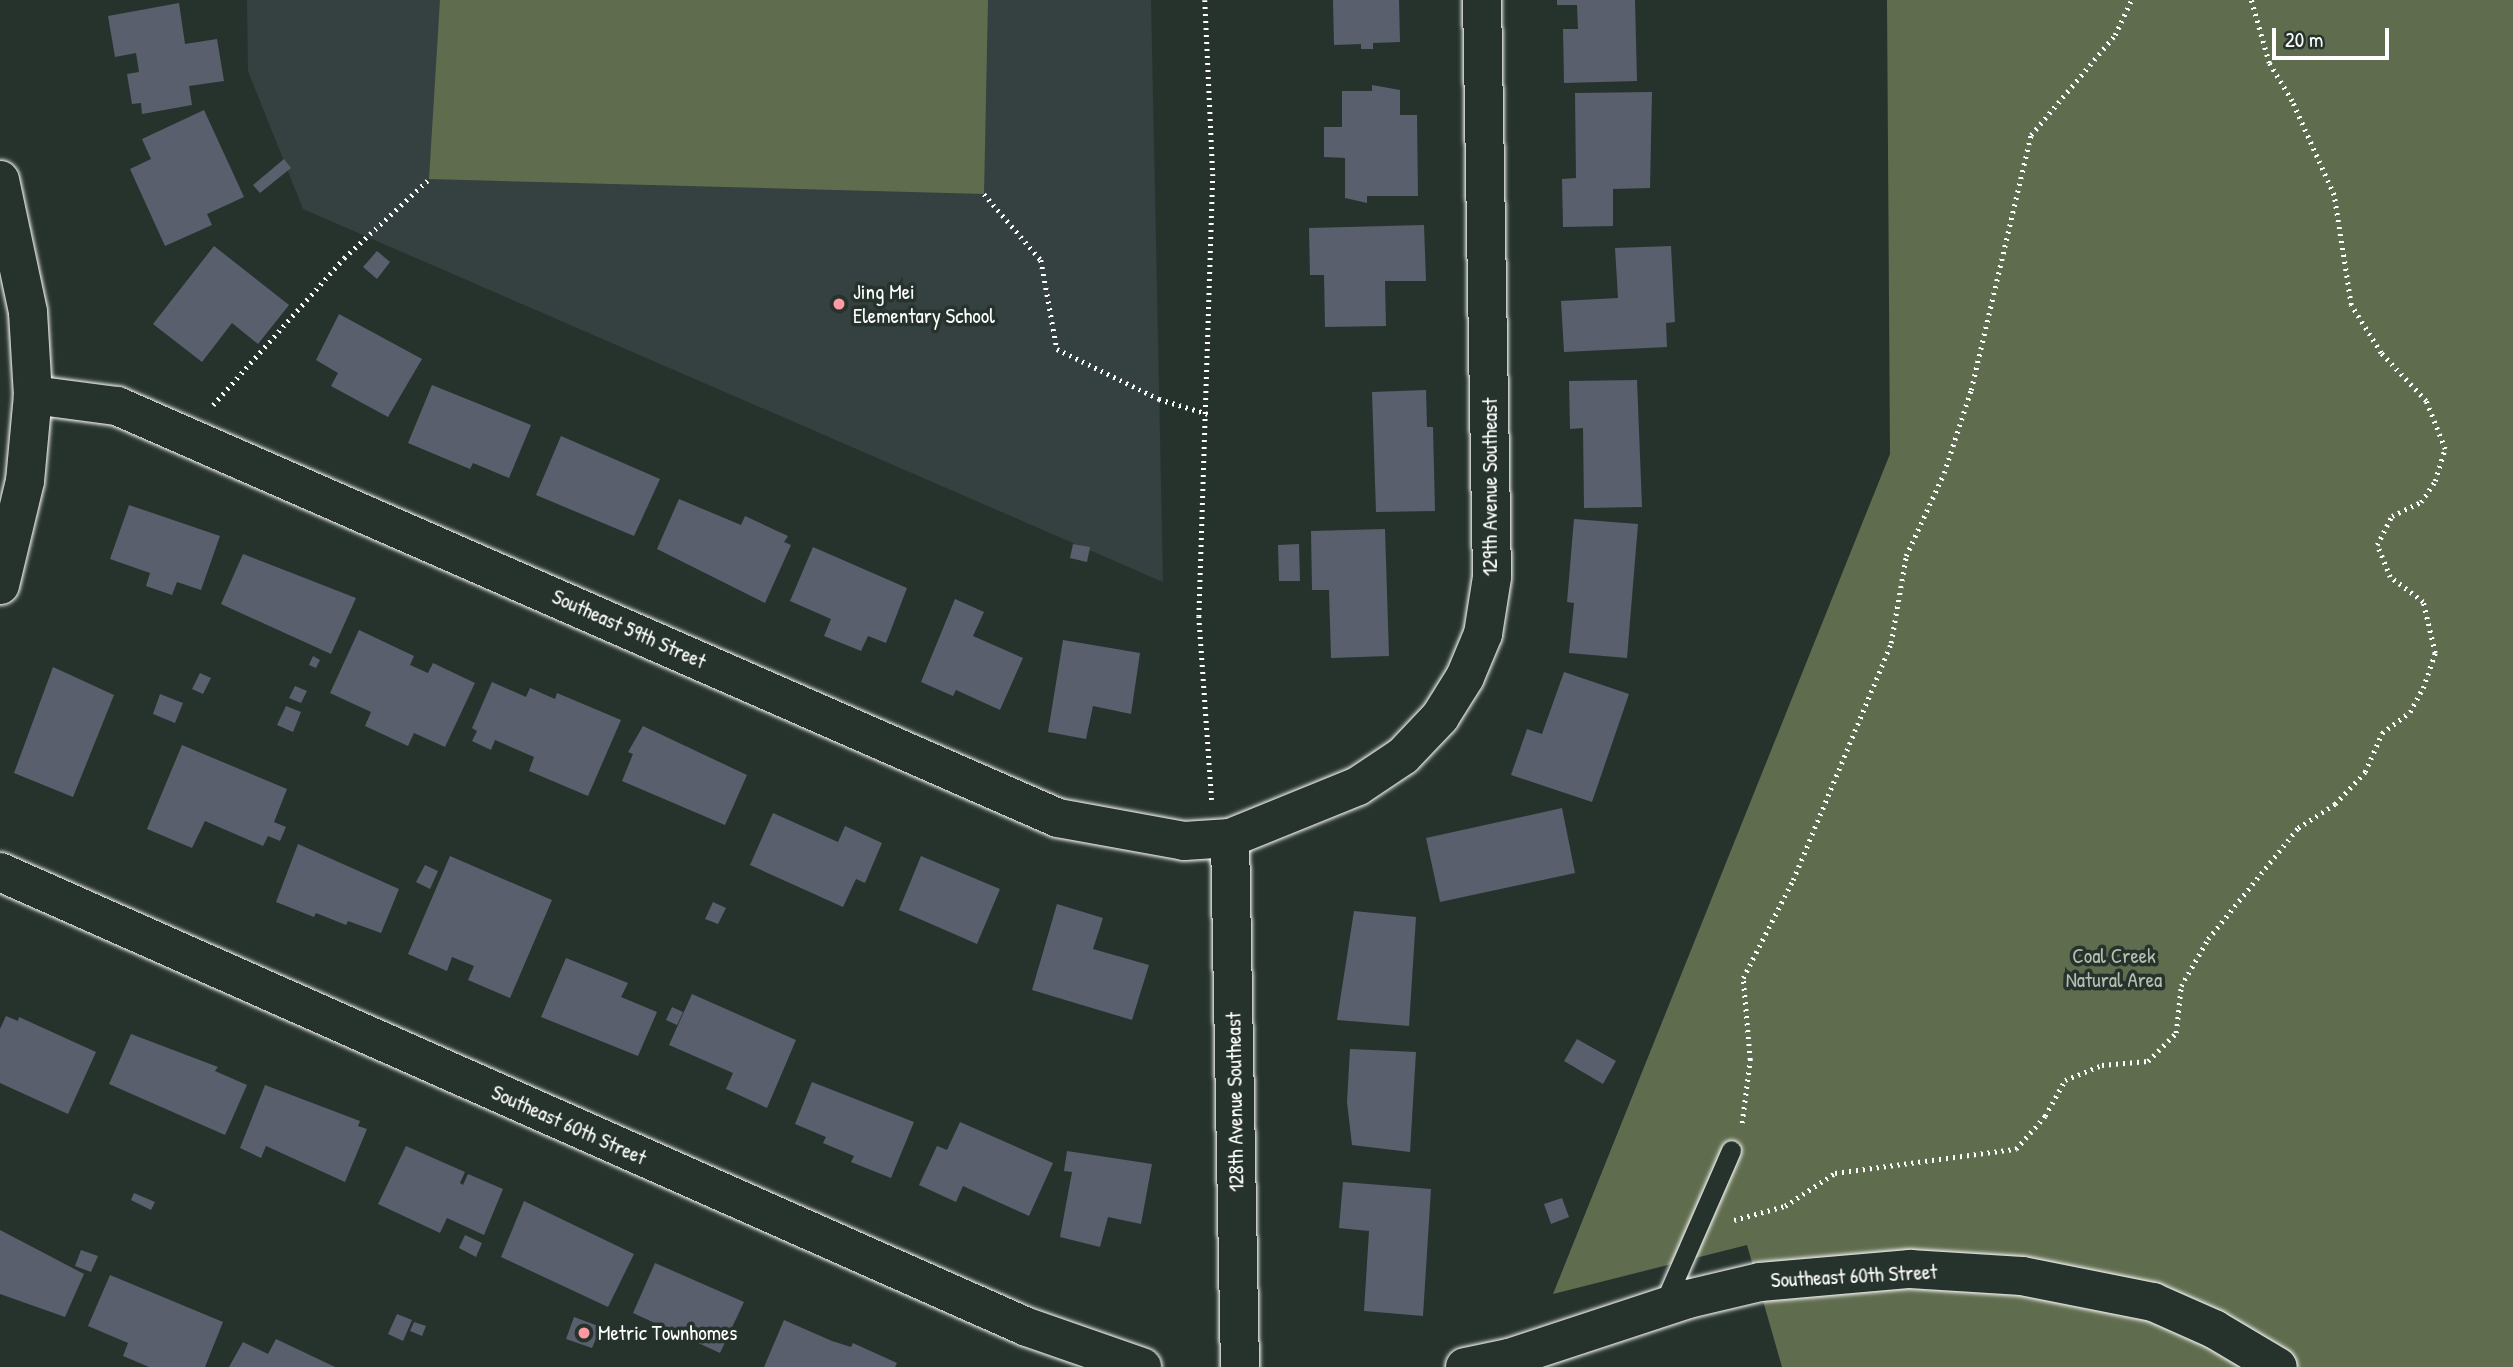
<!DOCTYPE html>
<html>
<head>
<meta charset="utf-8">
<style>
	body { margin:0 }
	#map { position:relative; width:2513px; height:1367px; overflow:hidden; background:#26332d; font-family:"Patrick Hand",sans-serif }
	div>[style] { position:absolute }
	.built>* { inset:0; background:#354040 }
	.green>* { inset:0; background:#606c4e }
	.building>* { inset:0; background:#595f6c }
	.path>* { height:4.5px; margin-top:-2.25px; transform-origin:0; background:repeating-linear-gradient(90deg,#fff 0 2px,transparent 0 7px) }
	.roads { filter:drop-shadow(0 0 2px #fff) drop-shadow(0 0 2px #fff) }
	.lane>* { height:19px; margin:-9.5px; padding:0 9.5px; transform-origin:9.5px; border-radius:9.5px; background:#26332d }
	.street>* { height:38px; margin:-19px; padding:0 19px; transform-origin:19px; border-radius:19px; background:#26332d }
	.secondary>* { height:38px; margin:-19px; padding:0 19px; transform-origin:19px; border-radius:19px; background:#26332d }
	.dots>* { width:19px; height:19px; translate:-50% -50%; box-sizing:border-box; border:4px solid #26332d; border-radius:50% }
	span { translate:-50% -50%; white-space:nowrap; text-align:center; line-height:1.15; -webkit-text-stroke:7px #26332d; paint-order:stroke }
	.poi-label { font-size:21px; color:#fff }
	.left { translate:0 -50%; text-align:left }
	.street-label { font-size:21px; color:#fff }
	.park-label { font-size:21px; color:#b7bdaf }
	.scale { position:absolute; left:2272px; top:28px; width:117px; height:32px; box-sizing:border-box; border:4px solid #fff; border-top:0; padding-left:9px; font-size:21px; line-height:24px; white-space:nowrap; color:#fff; -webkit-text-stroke:5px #26332d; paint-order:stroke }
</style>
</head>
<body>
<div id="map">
	<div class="built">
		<div style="clip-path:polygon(247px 0,1151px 0,1163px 582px,303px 209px,248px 71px)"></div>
	</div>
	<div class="green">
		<div style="clip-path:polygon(440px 0,988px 0,984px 194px,429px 179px)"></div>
		<div style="clip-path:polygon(1887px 0,2513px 0,2513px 1367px,1782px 1367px,1747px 1245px,1553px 1294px,1890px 454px)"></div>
	</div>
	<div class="building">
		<div style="clip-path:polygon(1333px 0,1399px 0,1400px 42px,1373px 43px,1373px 49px,1361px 49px,1361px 44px,1334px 45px)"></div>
		<div style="clip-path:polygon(1557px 0,1635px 0,1637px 81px,1564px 83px,1563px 29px,1578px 29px,1577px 5px,1557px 5px)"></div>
		<div style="clip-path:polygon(179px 3px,185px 44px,217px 39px,224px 81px,189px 86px,192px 105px,142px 114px,141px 103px,132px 104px,127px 74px,139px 72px,136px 53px,115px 57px,108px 16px)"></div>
		<div style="clip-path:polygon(1372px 85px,1400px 90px,1400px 115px,1417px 115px,1418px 196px,1367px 196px,1367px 203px,1345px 198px,1345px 158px,1324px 157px,1324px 127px,1342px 127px,1342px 91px,1372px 91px)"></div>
		<div style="clip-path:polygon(1652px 92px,1650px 188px,1613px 189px,1613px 226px,1563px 227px,1562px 179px,1576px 178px,1575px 93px)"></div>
		<div style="clip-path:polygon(204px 110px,244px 197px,207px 214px,212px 225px,165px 246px,130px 169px,151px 159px,142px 139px)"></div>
		<div style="clip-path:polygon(284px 159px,291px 168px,260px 193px,253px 185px)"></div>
		<div style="clip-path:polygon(1424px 225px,1426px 281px,1385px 281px,1386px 326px,1325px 327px,1324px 275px,1310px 275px,1309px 228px)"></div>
		<div style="clip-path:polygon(214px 246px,289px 305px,258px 344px,232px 323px,202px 362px,153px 324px)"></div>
		<div style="clip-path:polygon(1671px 246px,1675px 322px,1666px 323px,1667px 347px,1564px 352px,1561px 301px,1618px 298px,1615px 248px)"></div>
		<div style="clip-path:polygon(377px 251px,390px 262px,377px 279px,363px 267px)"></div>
		<div style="clip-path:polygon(339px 314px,422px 359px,388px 417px,331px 386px,338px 373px,316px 360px)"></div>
		<div style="clip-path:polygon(1637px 380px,1642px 507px,1584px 508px,1583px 428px,1570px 429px,1569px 381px)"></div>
		<div style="clip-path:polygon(432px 385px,531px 425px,509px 478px,473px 463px,470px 469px,408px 443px)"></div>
		<div style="clip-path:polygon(1426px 390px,1427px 427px,1433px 427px,1435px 511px,1376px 512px,1372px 392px)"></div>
		<div style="clip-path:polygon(561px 436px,660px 479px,634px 536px,536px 495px)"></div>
		<div style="clip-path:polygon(679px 499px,741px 525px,745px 516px,788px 536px,784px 542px,791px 545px,765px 603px,657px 549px)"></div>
		<div style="clip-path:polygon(129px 505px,220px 536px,201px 590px,177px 582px,172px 595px,146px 586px,150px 573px,110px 559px)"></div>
		<div style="clip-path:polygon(1574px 519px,1638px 524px,1627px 658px,1569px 653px,1574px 603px,1567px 602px)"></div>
		<div style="clip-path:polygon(1385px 529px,1389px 656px,1331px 658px,1329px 590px,1312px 590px,1311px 531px)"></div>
		<div style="clip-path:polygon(1073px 544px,1090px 547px,1087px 562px,1070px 558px)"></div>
		<div style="clip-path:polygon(1299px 544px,1300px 581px,1279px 581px,1278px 545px)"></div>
		<div style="clip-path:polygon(813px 547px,907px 588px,886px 643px,868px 636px,861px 651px,824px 636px,831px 619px,790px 601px)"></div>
		<div style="clip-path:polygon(243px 554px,356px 598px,331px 654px,221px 604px)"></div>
		<div style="clip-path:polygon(955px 599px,984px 612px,973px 636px,1023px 658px,1000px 710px,956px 690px,953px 696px,921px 682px)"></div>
		<div style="clip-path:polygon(359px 630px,414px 656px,410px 665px,428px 673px,433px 663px,475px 683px,445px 747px,414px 733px,408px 746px,365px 726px,371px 712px,330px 693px)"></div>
		<div style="clip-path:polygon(1063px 640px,1140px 653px,1131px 714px,1093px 706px,1086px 739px,1048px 732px)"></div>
		<div style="clip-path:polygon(313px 656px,320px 660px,316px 668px,309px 665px)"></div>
		<div style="clip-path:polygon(53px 667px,114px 695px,73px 797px,14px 773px)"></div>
		<div style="clip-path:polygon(1564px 672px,1629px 694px,1592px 802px,1511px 775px,1527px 729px,1542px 734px)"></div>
		<div style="clip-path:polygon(200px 673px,211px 678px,203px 694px,192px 689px)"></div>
		<div style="clip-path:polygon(492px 682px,526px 697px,530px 688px,555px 699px,557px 693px,621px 720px,588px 796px,529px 771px,534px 757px,495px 740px,491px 750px,472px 741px,477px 731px,472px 728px)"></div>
		<div style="clip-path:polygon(295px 686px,307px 691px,301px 703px,289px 698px)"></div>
		<div style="clip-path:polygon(160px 694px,183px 703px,175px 723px,153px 714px)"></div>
		<div style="clip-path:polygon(286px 706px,301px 712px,293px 732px,277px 725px)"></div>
		<div style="clip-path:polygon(643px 726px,747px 775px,725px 825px,622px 781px,633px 754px,628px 752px)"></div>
		<div style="clip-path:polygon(182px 745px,287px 789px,274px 822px,286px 827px,280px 841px,268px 836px,263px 846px,205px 821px,192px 848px,147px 829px)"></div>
		<div style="clip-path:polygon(1562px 808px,1575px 873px,1440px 902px,1426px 838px)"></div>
		<div style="clip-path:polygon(773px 813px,838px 842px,845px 826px,882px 843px,865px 883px,856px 879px,843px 907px,750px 865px)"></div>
		<div style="clip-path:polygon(298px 844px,399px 889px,381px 933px,348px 921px,346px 925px,316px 913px,314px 917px,276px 902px)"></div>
		<div style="clip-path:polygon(450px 856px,552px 900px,510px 998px,468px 980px,474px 966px,452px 957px,447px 971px,408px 954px)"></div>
		<div style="clip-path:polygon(921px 856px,1000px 889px,977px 944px,899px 910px)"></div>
		<div style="clip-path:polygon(425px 865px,438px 871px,430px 889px,416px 882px)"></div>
		<div style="clip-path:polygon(713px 902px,726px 908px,718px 924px,705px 919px)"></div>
		<div style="clip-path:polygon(1057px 904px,1103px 918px,1093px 949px,1149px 965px,1132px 1020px,1032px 990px)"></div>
		<div style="clip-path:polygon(1354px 911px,1416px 917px,1409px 1026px,1337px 1020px)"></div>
		<div style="clip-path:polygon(566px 958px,628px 983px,621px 997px,657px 1012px,638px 1056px,541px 1017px)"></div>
		<div style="clip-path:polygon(692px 994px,796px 1040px,767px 1108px,726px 1089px,733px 1073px,669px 1045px)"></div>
		<div style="clip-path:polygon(672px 1007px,683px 1012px,677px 1025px,666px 1020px)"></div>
		<div style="clip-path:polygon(6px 1016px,18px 1021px,19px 1017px,96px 1052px,68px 1114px,0 1083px,0 1029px)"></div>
		<div style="clip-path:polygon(131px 1034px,218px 1067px,215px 1071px,247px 1085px,225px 1135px,109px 1084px)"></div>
		<div style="clip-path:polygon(1577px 1039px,1616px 1061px,1603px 1084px,1564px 1061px)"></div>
		<div style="clip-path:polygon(1350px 1049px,1416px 1052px,1410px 1152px,1352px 1145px,1347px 1102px)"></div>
		<div style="clip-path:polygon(812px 1082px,914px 1122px,891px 1178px,851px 1162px,854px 1156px,823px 1143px,826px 1137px,795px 1124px)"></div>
		<div style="clip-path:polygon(265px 1085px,360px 1121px,358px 1126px,367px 1129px,345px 1182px,266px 1146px,261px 1158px,240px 1148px)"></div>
		<div style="clip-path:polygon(960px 1122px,1053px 1163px,1029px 1216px,963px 1186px,956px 1202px,919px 1185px,937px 1146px,947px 1150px)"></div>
		<div style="clip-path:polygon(406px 1146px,465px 1172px,460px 1183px,463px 1185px,468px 1174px,503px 1189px,484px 1235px,447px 1218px,440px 1233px,378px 1204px)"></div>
		<div style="clip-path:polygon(1067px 1151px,1152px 1164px,1141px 1224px,1108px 1217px,1100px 1247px,1060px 1237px,1072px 1172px,1064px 1171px)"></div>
		<div style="clip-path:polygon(1343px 1182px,1431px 1189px,1423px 1316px,1364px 1311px,1369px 1231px,1339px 1228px)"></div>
		<div style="clip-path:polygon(134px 1193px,155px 1202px,151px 1210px,131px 1200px)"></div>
		<div style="clip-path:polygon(1562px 1198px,1569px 1217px,1551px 1224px,1544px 1204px)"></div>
		<div style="clip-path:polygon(524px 1201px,634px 1254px,608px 1307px,501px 1257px)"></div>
		<div style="clip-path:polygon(0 1230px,84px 1274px,65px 1317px,0 1294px)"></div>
		<div style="clip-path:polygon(465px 1235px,482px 1243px,476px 1257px,459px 1248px)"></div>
		<div style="clip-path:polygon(81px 1250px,98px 1256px,91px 1272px,75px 1266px)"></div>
		<div style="clip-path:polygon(655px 1263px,744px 1302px,720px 1353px,633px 1313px)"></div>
		<div style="clip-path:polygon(110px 1275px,223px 1322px,205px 1367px,149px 1367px,123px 1356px,128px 1343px,88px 1326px)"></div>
		<div style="clip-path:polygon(397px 1314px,412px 1320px,403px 1341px,388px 1334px)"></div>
		<div style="clip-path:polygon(574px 1317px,601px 1327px,592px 1348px,566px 1339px)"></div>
		<div style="clip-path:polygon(784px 1320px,832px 1341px,851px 1347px,853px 1343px,897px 1363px,895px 1367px,764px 1367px)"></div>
		<div style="clip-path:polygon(414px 1322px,426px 1326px,422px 1336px,410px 1331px)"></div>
		<div style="clip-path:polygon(276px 1339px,335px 1367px,229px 1367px,243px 1342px,268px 1354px)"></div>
	</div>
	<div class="path">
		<div style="left:1205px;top:0;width:174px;rotate:87.4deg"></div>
		<div style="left:1213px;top:174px;width:442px;rotate:91.8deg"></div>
		<div style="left:1199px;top:616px;width:184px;rotate:86deg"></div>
		<div style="left:984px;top:194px;width:87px;rotate:49.2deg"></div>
		<div style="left:1041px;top:260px;width:90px;rotate:79.8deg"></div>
		<div style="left:1057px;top:349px;width:114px;rotate:26.1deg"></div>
		<div style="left:1159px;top:399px;width:51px;rotate:17deg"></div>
		<div style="left:213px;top:405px;width:197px;rotate:-48.3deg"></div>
		<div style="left:344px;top:258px;width:116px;rotate:-42.9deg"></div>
		<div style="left:1742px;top:1123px;width:64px;rotate:-82.8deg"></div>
		<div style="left:1750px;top:1060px;width:82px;rotate:-94.9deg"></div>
		<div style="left:1743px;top:978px;width:110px;rotate:-63deg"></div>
		<div style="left:1793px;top:880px;width:256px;rotate:-67.5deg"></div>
		<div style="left:1891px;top:643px;width:88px;rotate:-80.2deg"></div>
		<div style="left:1906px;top:556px;width:91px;rotate:-65.4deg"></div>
		<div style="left:1944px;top:473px;width:87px;rotate:-72deg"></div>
		<div style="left:1971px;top:390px;width:262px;rotate:-76.8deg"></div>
		<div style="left:2031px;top:135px;width:131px;rotate:-50deg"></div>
		<div style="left:2115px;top:35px;width:38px;rotate:-65deg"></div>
		<div style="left:1734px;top:1220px;width:53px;rotate:-15.4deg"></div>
		<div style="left:1785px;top:1206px;width:60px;rotate:-33.4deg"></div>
		<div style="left:1835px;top:1173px;width:183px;rotate:-7.6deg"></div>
		<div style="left:2016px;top:1149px;width:44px;rotate:-48.7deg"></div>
		<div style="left:2045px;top:1116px;width:41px;rotate:-60.9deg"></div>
		<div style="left:2065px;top:1080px;width:40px;rotate:-22deg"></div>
		<div style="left:2102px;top:1065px;width:46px;rotate:-5deg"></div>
		<div style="left:2148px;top:1061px;width:40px;rotate:-45deg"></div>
		<div style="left:2176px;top:1033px;width:47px;rotate:-83.9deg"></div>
		<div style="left:2181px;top:986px;width:54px;rotate:-60.1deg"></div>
		<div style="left:2208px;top:939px;width:143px;rotate:-51deg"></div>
		<div style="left:2298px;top:828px;width:44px;rotate:-33deg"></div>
		<div style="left:2335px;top:804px;width:44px;rotate:-46.8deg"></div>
		<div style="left:2365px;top:772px;width:43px;rotate:-66.4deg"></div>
		<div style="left:2382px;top:733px;width:35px;rotate:-37deg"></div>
		<div style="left:2410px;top:712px;width:27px;rotate:-62deg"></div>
		<div style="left:2423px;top:688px;width:37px;rotate:-71deg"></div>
		<div style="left:2435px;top:653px;width:52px;rotate:-103.2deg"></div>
		<div style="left:2423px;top:602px;width:41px;rotate:-142.9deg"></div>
		<div style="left:2390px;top:577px;width:35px;rotate:-112deg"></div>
		<div style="left:2377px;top:545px;width:33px;rotate:-63deg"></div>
		<div style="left:2392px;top:516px;width:32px;rotate:-26deg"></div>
		<div style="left:2421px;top:502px;width:25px;rotate:-56deg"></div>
		<div style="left:2435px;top:481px;width:34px;rotate:-73deg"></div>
		<div style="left:2445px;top:449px;width:52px;rotate:-111.6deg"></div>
		<div style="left:2426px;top:401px;width:66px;rotate:-133.2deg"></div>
		<div style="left:2381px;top:353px;width:57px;rotate:-122deg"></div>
		<div style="left:2351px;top:305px;width:111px;rotate:-98.8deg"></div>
		<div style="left:2334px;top:195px;width:103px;rotate:-114.1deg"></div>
		<div style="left:2292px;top:101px;width:44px;rotate:-121.2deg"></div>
		<div style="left:2269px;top:63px;width:66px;rotate:-105.9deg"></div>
	</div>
	<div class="roads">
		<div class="lane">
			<div style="left:1663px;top:1306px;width:170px;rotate:-66.4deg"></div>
		</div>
		<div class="street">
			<div style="left:0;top:180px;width:135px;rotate:78deg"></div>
			<div style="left:28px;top:312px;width:83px;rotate:86.6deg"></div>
			<div style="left:33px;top:395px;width:86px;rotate:95.3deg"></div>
			<div style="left:25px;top:481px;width:107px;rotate:103.5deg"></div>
			<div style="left:33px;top:395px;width:85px;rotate:7.5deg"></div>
			<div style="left:117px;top:406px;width:1027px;rotate:23.65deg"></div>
			<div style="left:1058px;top:818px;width:128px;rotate:10.3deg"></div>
			<div style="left:1184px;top:841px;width:46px;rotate:-3.7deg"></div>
			<div style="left:1230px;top:838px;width:138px;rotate:-22.1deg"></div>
			<div style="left:1358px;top:786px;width:54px;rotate:-33.7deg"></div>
			<div style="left:1403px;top:756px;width:54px;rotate:-46.5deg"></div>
			<div style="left:1440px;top:717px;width:47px;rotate:-58deg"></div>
			<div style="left:1465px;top:677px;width:47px;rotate:-67.3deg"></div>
			<div style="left:1483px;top:634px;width:58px;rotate:-81deg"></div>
			<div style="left:1492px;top:577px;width:577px;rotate:-90.99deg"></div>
			<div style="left:1230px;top:838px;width:529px;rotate:88.92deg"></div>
		</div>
		<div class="secondary">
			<div style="left:0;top:872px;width:1123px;rotate:23.9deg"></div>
			<div style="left:1027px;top:1327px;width:122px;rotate:19.2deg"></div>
			<div style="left:1465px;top:1367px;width:45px;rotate:-11.6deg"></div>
			<div style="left:1509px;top:1358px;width:188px;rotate:-18.2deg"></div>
			<div style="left:1688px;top:1299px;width:74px;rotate:-13.3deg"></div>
			<div style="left:1760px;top:1282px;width:151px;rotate:-5deg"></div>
			<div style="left:1910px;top:1269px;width:112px;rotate:3.6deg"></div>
			<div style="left:2022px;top:1276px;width:134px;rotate:11.2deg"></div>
			<div style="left:2153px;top:1302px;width:67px;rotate:23.9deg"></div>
			<div style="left:2214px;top:1329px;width:74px;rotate:30.7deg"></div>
		</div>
	</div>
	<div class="dots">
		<div style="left:839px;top:304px;background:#ff9aa2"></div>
		<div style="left:584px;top:1333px;background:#ff9aa2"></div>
	</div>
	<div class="poi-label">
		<span class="left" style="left:853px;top:304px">Jing Mei<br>Elementary School</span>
		<span class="left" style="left:598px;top:1333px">Metric Townhomes</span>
	</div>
	<div class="street-label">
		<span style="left:1490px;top:487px;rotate:-90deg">129th Avenue Southeast</span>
		<span style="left:629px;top:629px;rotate:24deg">Southeast 59th Street</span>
		<span style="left:1235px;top:1102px;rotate:-91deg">128th Avenue Southeast</span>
		<span style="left:569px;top:1125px;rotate:24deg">Southeast 60th Street</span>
		<span style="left:1854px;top:1276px;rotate:-3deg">Southeast 60th Street</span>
	</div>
	<div class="park-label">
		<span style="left:2114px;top:968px">Coal Creek<br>Natural Area</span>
	</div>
	<div class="scale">20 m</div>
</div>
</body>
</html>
